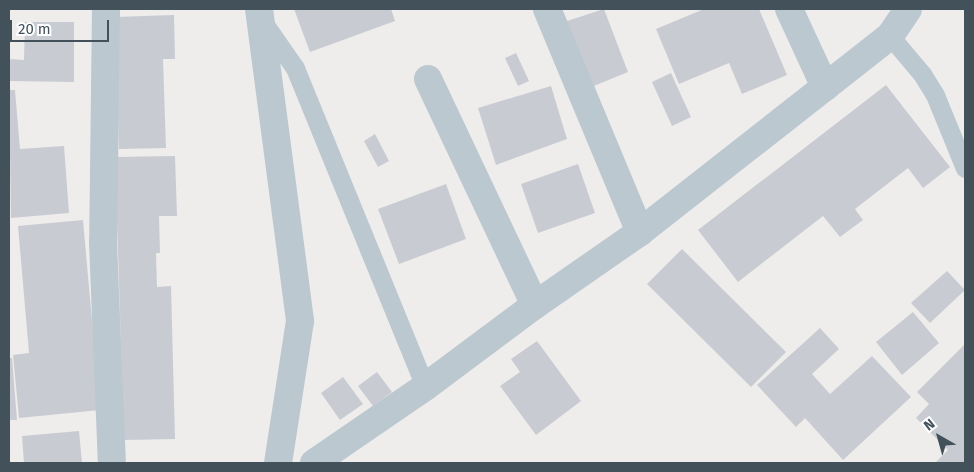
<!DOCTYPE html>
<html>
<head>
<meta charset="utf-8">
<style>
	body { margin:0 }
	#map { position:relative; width:974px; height:472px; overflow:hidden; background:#efecec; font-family:"Fira Sans",sans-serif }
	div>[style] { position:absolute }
	.building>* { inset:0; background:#c8ccd2 }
	.lane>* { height:19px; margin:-9.5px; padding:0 9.5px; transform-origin:9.5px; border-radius:9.5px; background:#bbc8d0 }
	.street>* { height:28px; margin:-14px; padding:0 14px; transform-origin:14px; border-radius:14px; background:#bbc8d0 }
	span { translate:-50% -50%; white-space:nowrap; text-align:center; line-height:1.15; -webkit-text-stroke:4.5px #fff; paint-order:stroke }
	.frame { position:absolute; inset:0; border:10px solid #43515b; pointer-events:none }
	.north { position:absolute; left:914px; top:412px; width:50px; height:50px; -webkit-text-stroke:4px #fff; paint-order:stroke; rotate:322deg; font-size:14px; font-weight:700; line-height:20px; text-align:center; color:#43515b }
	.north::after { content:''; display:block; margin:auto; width:18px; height:22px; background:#43515b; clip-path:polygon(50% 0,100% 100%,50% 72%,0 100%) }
	.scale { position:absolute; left:10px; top:20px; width:99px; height:22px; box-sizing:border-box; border:2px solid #43515b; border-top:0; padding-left:6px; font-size:15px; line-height:18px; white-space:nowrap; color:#43515b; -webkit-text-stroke:4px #fff; paint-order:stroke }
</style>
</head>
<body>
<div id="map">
	<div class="building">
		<div style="clip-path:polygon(294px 9px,391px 9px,395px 21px,310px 52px)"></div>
		<div style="clip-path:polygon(604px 9px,628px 72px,589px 88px,564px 22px)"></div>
		<div style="clip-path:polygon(704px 9px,759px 9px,787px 75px,742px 94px,729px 63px,679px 84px,656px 29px)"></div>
		<div style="clip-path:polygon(174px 15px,175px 59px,163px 59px,166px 148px,119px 149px,115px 17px)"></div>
		<div style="clip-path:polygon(25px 22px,74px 22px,74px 82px,9px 81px,9px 59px,24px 60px)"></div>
		<div style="clip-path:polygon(516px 53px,529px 81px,518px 86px,505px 58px)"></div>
		<div style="clip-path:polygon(671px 73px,691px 117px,672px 126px,652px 82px)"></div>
		<div style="clip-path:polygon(886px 85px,950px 167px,923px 188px,908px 168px,855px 209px,863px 220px,840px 237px,823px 216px,738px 282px,698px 230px)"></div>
		<div style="clip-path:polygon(551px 86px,567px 139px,496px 165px,478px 108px)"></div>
		<div style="clip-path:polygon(9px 90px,15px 90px,20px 149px,64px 146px,69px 213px,11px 218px)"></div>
		<div style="clip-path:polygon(375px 134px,389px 161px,378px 167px,364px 141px)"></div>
		<div style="clip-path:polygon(175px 156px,177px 216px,159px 216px,160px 253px,156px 253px,157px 287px,171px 286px,175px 439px,124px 440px,115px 157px)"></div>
		<div style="clip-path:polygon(578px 164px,595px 213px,538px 233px,521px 184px)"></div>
		<div style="clip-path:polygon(446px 184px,466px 239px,399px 264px,378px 209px)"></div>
		<div style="clip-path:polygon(83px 220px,100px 410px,19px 418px,13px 355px,29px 353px,18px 226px)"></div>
		<div style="clip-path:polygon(682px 249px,786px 352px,751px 387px,647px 284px)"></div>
		<div style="clip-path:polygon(947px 271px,965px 290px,930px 323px,911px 303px)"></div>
		<div style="clip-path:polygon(913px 312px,939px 343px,902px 375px,876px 342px)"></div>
		<div style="clip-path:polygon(820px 328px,839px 349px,812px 374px,830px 394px,872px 356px,911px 397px,843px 460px,805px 418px,796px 427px,757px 385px)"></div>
		<div style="clip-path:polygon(537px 341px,581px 401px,536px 435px,500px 386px,520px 372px,511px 359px)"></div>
		<div style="clip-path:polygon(965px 344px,965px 463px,935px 463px,948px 450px,916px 418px,929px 404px,917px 392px)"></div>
		<div style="clip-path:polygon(9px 358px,12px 358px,17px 420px,9px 420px)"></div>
		<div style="clip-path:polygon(377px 372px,392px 392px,373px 406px,358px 386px)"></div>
		<div style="clip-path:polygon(343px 377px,363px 404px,340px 420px,321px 393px)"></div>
		<div style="clip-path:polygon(79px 431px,82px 463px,24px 463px,22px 436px)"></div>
	</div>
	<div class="lane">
		<div style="left:263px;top:22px;width:56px;rotate:55.2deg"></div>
		<div style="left:295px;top:68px;width:344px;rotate:67.8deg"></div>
		<div style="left:890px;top:36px;width:50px;rotate:49.9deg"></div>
		<div style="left:922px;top:74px;width:25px;rotate:58deg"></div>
		<div style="left:935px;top:95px;width:79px;rotate:67.7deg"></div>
	</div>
	<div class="street">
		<div style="left:106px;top:9px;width:233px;rotate:90.7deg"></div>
		<div style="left:103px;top:242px;width:221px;rotate:87.7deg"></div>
		<div style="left:259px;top:9px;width:315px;rotate:82.5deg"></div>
		<div style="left:300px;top:321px;width:144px;rotate:98.8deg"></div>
		<div style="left:547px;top:9px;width:242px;rotate:67.4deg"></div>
		<div style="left:789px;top:9px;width:86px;rotate:65.2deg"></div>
		<div style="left:428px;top:79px;width:250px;rotate:64.7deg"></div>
		<div style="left:314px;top:463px;width:135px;rotate:-34.4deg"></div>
		<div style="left:425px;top:387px;width:137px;rotate:-36.7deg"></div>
		<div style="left:535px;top:305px;width:128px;rotate:-34.8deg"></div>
		<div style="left:640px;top:232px;width:318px;rotate:-38.1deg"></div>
		<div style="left:890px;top:36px;width:32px;rotate:-56deg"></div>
	</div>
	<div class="frame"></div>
	<div class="north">N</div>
	<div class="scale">20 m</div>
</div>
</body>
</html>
